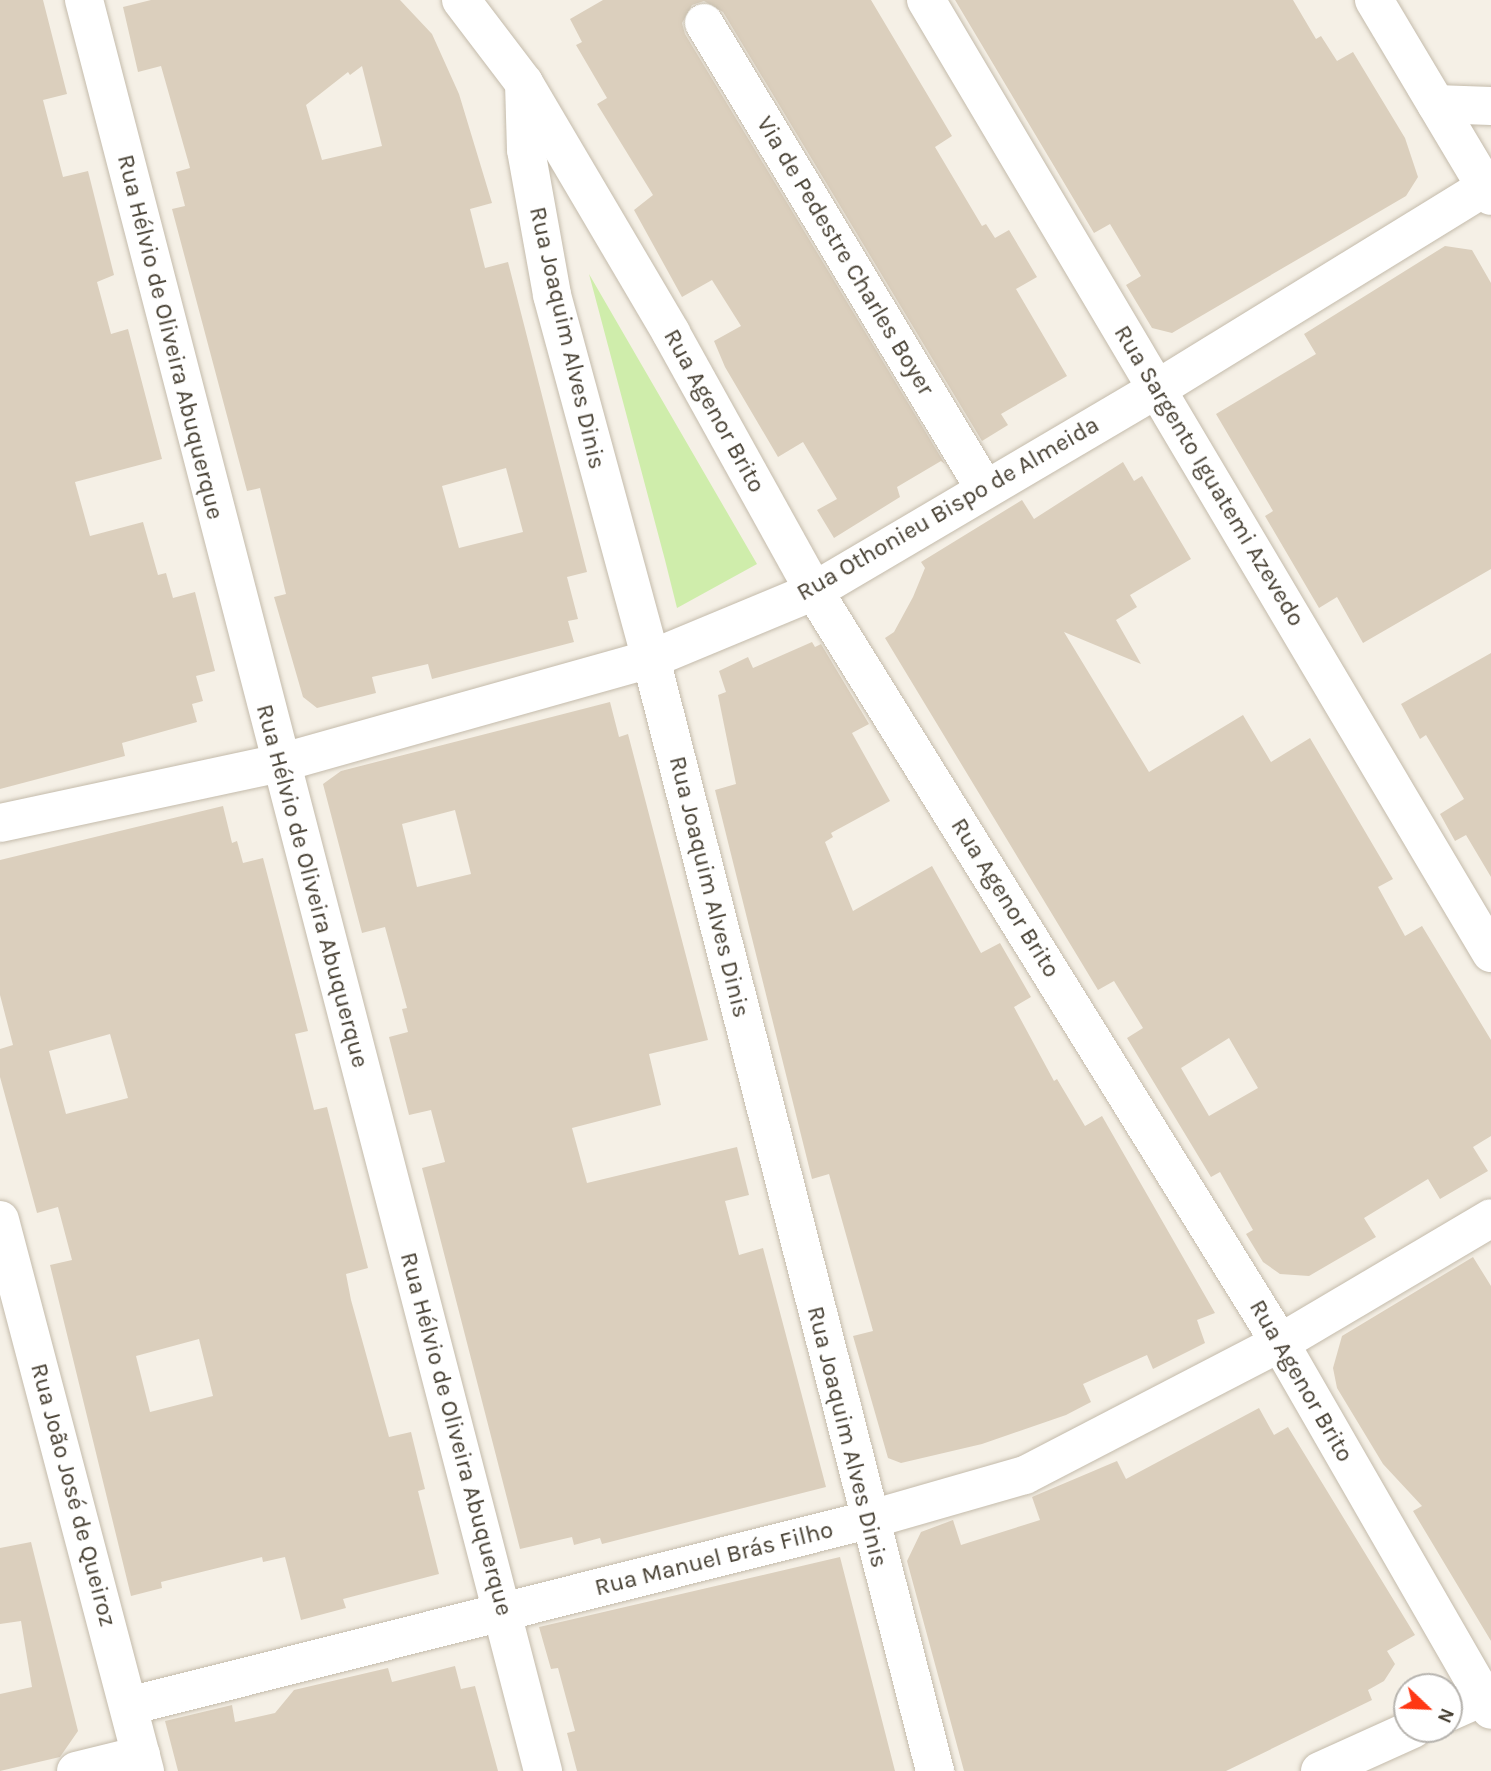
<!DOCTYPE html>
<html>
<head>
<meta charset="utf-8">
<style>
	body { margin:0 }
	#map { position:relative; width:1491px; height:1771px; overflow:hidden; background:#f5f0e6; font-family:Karla,sans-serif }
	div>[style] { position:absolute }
	.green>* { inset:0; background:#cfedab }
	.building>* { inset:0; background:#dbcfbd }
	.roads { filter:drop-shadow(0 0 2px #c4bbab) drop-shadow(0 0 2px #c4bbab) }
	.minor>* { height:38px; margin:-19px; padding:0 19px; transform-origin:19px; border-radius:19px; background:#fff }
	span { translate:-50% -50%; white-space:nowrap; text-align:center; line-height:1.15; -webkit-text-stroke:5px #fff; paint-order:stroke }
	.street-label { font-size:24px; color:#484134 }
	.north { position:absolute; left:1393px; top:1673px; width:70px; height:70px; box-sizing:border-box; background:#fff; border:2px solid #b6b3ae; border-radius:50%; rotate:113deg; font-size:19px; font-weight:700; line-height:28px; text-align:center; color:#484134 }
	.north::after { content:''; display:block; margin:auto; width:24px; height:32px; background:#ff3713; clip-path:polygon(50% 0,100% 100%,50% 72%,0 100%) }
</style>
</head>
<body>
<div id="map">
	<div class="green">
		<div style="clip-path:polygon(589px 274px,757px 564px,677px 608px,665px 560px)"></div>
	</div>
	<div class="building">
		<div style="clip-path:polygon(0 0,43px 0,67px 94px,43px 100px,63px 177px,88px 171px,114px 275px,97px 282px,111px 334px,128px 329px,162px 459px,75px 482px,90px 536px,143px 522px,158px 575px,166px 573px,173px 598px,195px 592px,215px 671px,196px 676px,203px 701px,192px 704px,197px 722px,122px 743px,125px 756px,0 789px)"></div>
		<div style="clip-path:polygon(evenodd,151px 0,400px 0,432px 34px,459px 94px,492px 203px,470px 209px,485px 268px,508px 262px,587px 572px,567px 577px,578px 619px,568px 621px,574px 642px,432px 679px,428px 664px,372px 677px,376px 693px,317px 708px,303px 697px,274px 597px,286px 594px,260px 488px,247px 491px,172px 209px,185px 206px,176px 172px,190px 168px,161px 66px,138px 72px,123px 7px,151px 0,362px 66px,382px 146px,322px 160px,306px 105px,348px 72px,350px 75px,362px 66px,151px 0,506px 468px,523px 532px,459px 548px,442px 486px,506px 468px)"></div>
		<div style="clip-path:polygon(603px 0,871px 0,952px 136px,935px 147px,982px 226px,986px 224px,995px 238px,1009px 230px,1037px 277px,1016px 289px,1067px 376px,1001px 414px,1008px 425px,982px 441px,723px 12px,704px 1px,692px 5px,682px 23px,685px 34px,945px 464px,941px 461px,897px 487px,900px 497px,834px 538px,817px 510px,837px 499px,803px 442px,778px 457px,725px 367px,714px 341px,741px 326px,712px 280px,682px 297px,634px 210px,653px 195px,597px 104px,607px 98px,576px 45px,582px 42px,570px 19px)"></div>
		<div style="clip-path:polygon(955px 0,1293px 0,1316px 39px,1321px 36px,1337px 61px,1353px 52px,1405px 138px,1418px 177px,1406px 196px,1172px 333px,1152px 328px,1126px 285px,1141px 276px,1110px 224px,1094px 233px)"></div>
		<div style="clip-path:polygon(1445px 246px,1472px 250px,1491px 283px,1491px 569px,1363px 643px,1337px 597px,1319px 608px,1265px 516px,1273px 511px,1216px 414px,1316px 354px,1304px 334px)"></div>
		<div style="clip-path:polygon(evenodd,1123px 462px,1134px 481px,1142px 476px,1191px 559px,1130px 595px,1137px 607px,1116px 620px,1141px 664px,1064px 632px,1149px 772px,1243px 715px,1271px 762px,1310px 738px,1393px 879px,1378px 887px,1405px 936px,1422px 926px,1491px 1040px,1491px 1136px,1473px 1147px,1488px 1171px,1440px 1199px,1428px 1179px,1364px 1218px,1376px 1237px,1309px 1276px,1280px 1274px,1263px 1262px,1246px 1234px,1253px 1230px,1220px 1172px,1211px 1177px,1127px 1038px,1143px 1028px,1114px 981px,1098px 990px,885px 638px,894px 632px,913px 597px,925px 568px,921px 562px,1022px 500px,1034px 519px,1123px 462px,1229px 1038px,1258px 1088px,1209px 1116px,1181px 1068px,1229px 1038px)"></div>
		<div style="clip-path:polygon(812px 642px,815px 647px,821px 644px,869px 724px,852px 733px,890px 801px,831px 833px,833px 837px,825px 842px,853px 911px,932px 866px,981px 953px,1000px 943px,1031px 997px,1014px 1007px,1054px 1081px,1057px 1079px,1085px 1126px,1102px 1116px,1215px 1313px,1197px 1320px,1205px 1343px,1153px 1369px,1147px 1355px,1083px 1384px,1091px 1402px,1066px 1415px,982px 1444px,901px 1463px,888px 1458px,853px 1336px,873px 1331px,829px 1174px,812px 1179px,715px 790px,736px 784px,718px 695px,726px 692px,719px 671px,748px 657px,753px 668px)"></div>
		<div style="clip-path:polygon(1491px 653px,1491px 877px,1466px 835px,1455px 841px,1440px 814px,1464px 799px,1426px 735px,1420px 739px,1401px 704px)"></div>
		<div style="clip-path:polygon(evenodd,610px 702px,619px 737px,628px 734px,708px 1040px,649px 1054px,661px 1105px,572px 1128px,587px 1183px,737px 1147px,749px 1195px,725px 1201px,739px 1255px,763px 1248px,826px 1487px,602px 1544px,600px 1538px,574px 1545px,572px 1537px,520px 1549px,422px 1168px,445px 1162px,431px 1110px,409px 1115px,389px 1037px,408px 1032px,402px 1009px,407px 1008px,385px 927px,362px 933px,323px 784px,341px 771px,610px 702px,455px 810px,471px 874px,417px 887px,402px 824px,455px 810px)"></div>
		<div style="clip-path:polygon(evenodd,223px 806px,232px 843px,237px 841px,243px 863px,263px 858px,308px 1031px,295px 1034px,314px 1110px,327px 1107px,368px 1268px,346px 1274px,351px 1300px,389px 1437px,411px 1432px,425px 1489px,418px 1491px,439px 1574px,343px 1599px,346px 1608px,301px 1620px,285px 1557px,263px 1562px,262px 1557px,161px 1582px,162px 1588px,131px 1596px,50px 1265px,72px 1260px,58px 1207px,37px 1213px,0 1077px,0 1049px,13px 1045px,0 995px,0 860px,223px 806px,110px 1034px,128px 1098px,66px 1114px,49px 1051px,110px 1034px,223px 806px,199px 1339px,213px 1396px,150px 1412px,136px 1356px,199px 1339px)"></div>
		<div style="clip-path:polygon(1473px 1257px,1491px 1286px,1491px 1641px,1413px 1511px,1422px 1506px,1383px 1464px,1337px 1388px,1333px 1368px,1342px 1336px)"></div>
		<div style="clip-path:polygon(1259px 1408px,1274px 1435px,1288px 1427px,1415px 1635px,1387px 1651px,1395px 1664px,1384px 1681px,1368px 1690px,1372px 1700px,1226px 1771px,964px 1771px,907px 1561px,921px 1532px,953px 1520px,961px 1545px,1040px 1520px,1032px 1497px,1117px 1461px,1126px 1479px)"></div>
		<div style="clip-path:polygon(31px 1542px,78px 1731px,60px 1757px,0 1771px,0 1694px,32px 1687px,21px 1621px,0 1624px,0 1548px)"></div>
		<div style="clip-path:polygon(840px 1557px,895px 1771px,577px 1771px,567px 1733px,575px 1731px,558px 1668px,551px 1669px,539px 1627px)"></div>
		<div style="clip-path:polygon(455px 1666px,461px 1689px,475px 1686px,498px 1771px,178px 1771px,165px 1721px,232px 1705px,235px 1722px,275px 1713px,294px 1690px,388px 1668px,392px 1682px)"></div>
	</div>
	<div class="roads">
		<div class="minor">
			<div style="left:84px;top:0;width:1830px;rotate:75.47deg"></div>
			<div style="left:461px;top:0;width:104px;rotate:52.8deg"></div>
			<div style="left:524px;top:83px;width:67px;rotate:88.3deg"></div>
			<div style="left:526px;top:150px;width:147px;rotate:79.8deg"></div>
			<div style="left:552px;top:295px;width:377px;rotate:74.8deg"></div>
			<div style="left:651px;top:659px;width:1148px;rotate:75.67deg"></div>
			<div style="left:926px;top:0;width:1108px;rotate:59.34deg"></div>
			<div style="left:1374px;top:0;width:228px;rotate:59.2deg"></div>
			<div style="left:704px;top:23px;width:544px;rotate:58.91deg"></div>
			<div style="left:524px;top:83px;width:290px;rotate:59.5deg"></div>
			<div style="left:671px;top:333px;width:295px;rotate:61deg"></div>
			<div style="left:814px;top:591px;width:885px;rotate:58.21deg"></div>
			<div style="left:1280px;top:1343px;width:423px;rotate:60.1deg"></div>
			<div style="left:1436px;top:104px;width:55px;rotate:2.1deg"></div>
			<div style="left:0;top:823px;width:286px;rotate:-12.1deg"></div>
			<div style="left:280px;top:763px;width:385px;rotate:-15.7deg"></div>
			<div style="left:651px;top:659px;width:177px;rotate:-22.6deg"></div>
			<div style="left:814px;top:591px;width:398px;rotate:-30.5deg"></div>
			<div style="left:1157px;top:389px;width:385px;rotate:-31.6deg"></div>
			<div style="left:0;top:1220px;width:570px;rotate:75.26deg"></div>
			<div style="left:129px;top:1706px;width:762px;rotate:-14.13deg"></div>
			<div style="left:868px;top:1520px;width:163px;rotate:-16deg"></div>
			<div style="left:1025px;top:1475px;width:287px;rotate:-27.4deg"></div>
			<div style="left:1280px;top:1343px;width:245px;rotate:-30.6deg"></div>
			<div style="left:1449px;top:1712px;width:37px;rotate:-24deg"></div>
			<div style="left:76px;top:1771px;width:67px;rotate:-13.8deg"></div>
			<div style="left:1320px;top:1771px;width:102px;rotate:-24.3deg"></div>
		</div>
	</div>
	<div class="street-label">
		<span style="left:845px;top:256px;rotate:59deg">Via de Pedestre Charles Boyer</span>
		<span style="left:170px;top:337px;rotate:76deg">Rua Hélvio de Oliveira Abuquerque</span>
		<span style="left:567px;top:338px;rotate:77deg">Rua Joaquim Alves Dinis</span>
		<span style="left:714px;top:411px;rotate:61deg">Rua Agenor Brito</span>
		<span style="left:1209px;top:476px;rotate:59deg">Rua Sargento Iguatemi Azevedo</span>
		<span style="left:948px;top:509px;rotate:-30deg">Rua Othonieu Bispo de Almeida</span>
		<span style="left:312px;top:886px;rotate:75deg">Rua Hélvio de Oliveira Abuquerque</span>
		<span style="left:709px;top:887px;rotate:76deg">Rua Joaquim Alves Dinis</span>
		<span style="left:1005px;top:898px;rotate:58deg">Rua Agenor Brito</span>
		<span style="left:1301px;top:1381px;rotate:60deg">Rua Agenor Brito</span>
		<span style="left:456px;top:1434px;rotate:75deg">Rua Hélvio de Oliveira Abuquerque</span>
		<span style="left:847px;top:1437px;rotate:76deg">Rua Joaquim Alves Dinis</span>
		<span style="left:73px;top:1495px;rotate:75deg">Rua João José de Queiroz</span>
		<span style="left:714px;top:1559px;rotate:-14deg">Rua Manuel Brás Filho</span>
	</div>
	<div class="north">N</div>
</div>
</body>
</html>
